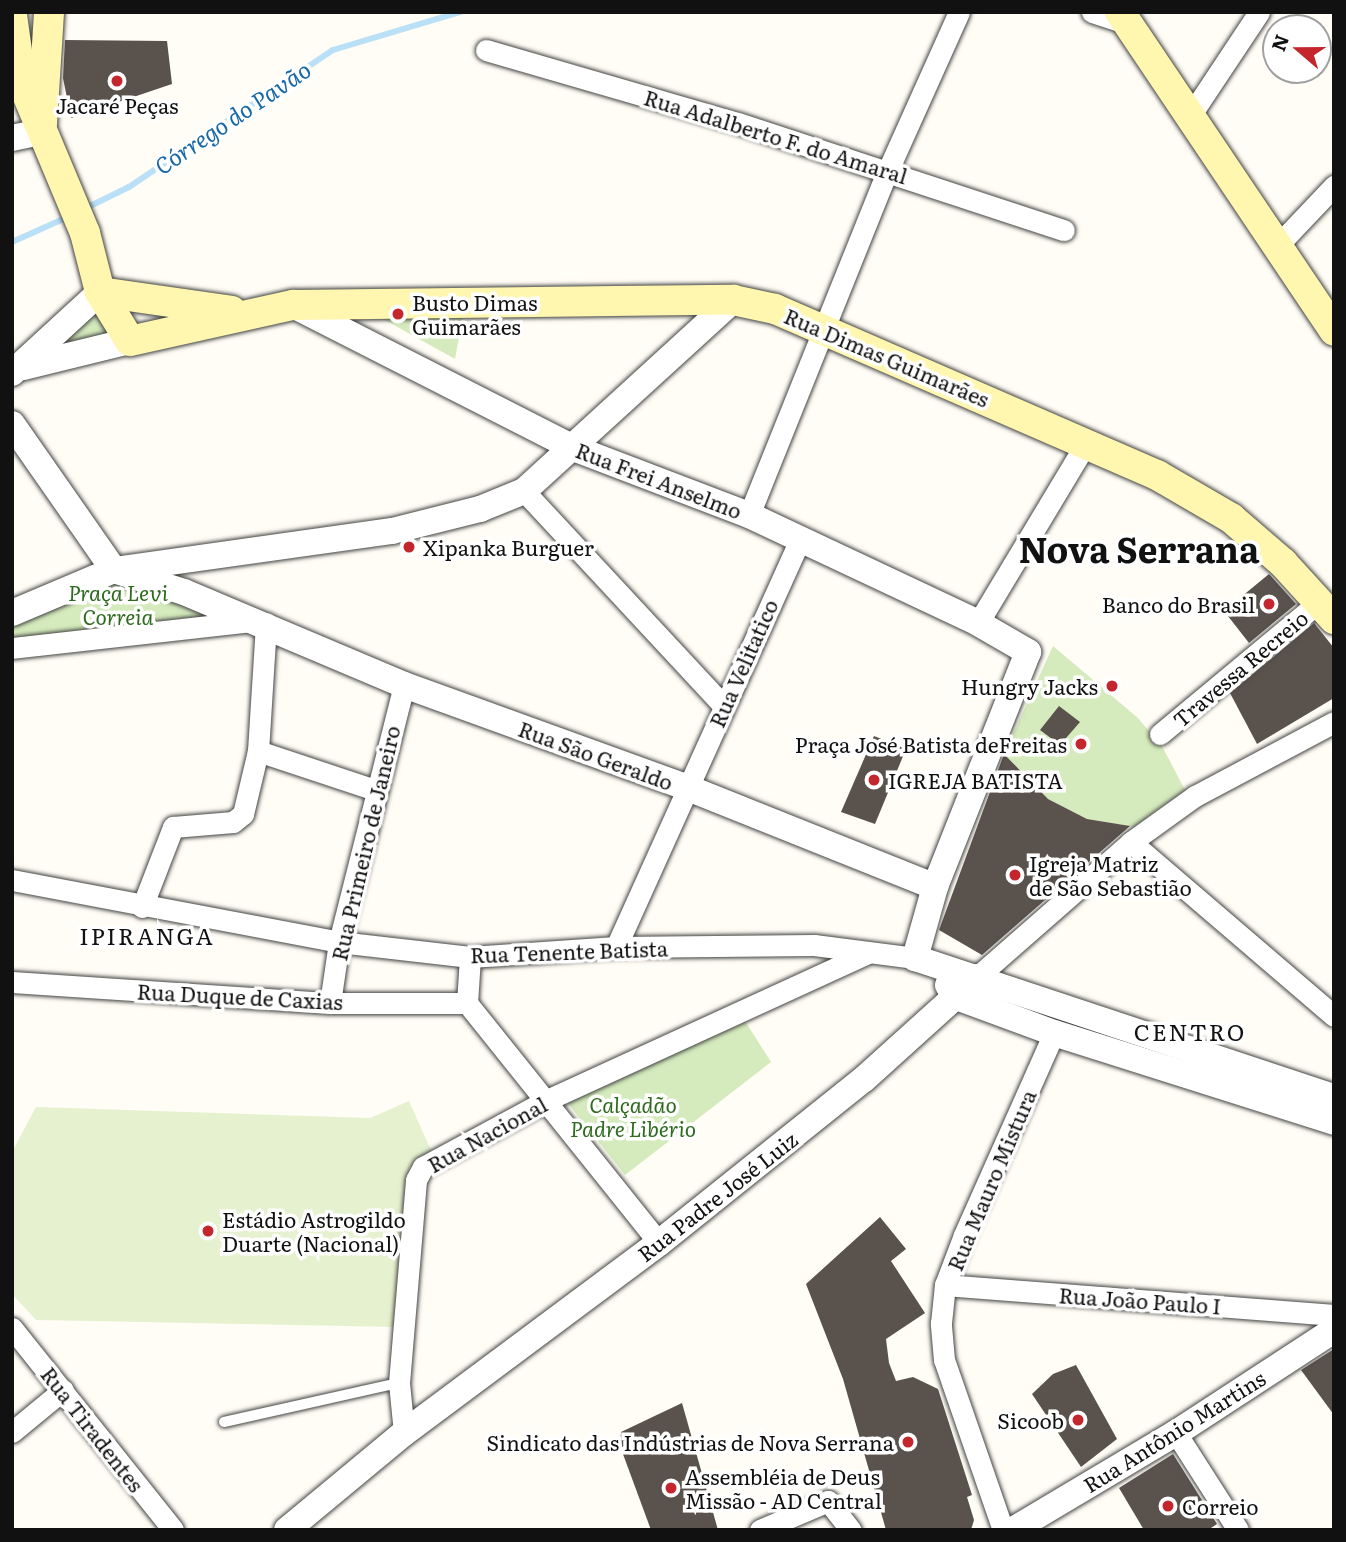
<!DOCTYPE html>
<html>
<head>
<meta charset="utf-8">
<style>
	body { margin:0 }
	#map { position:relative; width:1346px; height:1542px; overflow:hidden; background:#fffdf5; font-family:Literata,serif }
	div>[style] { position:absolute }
	.green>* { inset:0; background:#d5ebbd }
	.pitch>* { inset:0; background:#e6f2cf }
	.stream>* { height:6px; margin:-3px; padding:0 3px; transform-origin:3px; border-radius:3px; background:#b9e0f7 }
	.building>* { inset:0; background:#5a524d }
	.roads { filter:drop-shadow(0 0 2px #444) drop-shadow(0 0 2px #444) }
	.service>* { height:10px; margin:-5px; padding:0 5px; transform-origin:5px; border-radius:5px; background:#fff }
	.minor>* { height:21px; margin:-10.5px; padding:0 10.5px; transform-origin:10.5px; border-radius:10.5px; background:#fff }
	.tertiary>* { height:26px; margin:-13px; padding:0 13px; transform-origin:13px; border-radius:13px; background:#fff }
	.secondary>* { height:30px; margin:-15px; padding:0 15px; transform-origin:15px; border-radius:15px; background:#fff6b0 }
	.dots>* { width:19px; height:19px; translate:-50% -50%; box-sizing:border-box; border:4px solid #fff; border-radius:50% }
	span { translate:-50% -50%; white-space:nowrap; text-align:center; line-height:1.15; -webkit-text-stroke:7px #fff; paint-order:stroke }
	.poi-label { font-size:21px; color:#111 }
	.left { translate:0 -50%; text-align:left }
	.right { translate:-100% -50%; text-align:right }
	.street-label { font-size:21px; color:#111 }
	.park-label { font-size:21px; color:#2f6b1f; font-style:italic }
	.water-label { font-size:23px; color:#1768a6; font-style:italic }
	.neighbourhood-label { font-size:23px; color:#111; letter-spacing:2px }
	.town-label { font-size:35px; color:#111; font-weight:700 }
	.frame { position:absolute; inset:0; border:14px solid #111; pointer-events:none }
	.north { position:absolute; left:1262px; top:14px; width:70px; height:70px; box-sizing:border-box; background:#fff; border:2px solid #a0a0a0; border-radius:50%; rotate:290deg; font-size:19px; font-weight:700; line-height:28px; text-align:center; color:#111 }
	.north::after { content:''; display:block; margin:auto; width:24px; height:32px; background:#c4262e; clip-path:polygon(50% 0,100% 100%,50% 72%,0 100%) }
</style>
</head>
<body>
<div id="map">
	<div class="green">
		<div style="clip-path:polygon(100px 297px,118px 333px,51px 353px)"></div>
		<div style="clip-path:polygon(358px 305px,465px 305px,455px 359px)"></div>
		<div style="clip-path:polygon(117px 571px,250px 619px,12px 648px,12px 615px)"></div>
		<div style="clip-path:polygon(1053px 646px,1138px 718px,1163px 748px,1185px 790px,1134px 827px,1087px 819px,1048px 799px,1004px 754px)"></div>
		<div style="clip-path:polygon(740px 1013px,771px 1062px,625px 1175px,566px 1101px)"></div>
	</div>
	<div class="pitch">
		<div style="clip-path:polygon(409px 1101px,435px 1159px,409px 1167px,396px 1327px,36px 1320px,12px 1294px,12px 1152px,36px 1107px,370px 1118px)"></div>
	</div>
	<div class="stream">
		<div style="left:84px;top:209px;width:50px;rotate:-26.1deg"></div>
		<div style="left:129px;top:187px;width:246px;rotate:-33.9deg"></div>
		<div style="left:333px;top:50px;width:133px;rotate:-16.7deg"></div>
		<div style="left:12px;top:242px;width:61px;rotate:-24.1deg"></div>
	</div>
	<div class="building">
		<div style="clip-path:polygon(65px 40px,167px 41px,172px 84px,71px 118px,63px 78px)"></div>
		<div style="clip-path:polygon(1269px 574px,1296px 604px,1249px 643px,1224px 611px)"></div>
		<div style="clip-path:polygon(1314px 623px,1334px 648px,1334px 698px,1257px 744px,1230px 693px)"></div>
		<div style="clip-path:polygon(1059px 706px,1080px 722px,1060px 745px,1040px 730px)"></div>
		<div style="clip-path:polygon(874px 736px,906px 749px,875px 824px,841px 812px)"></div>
		<div style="clip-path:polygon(1004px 754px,1048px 799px,1087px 819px,1130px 826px,982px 955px,939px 930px)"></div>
		<div style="clip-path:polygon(880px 1217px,906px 1249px,891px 1261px,925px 1313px,886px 1339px,889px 1363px,896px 1381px,913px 1377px,938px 1389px,972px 1495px,967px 1497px,974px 1520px,971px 1530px,886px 1530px,843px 1379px,806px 1284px)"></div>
		<div style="clip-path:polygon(1334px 1349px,1334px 1415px,1301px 1370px)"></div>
		<div style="clip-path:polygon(1076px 1365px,1117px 1439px,1081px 1467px,1032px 1394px,1053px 1374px)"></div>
		<div style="clip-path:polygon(682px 1403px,718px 1530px,651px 1530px,620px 1446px,621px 1432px)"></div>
		<div style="clip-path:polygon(1173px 1454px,1217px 1524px,1208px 1530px,1144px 1530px,1119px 1488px)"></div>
	</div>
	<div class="roads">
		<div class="service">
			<div style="left:224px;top:1422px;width:179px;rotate:-12.6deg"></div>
		</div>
		<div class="minor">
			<div style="left:1092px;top:12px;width:38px;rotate:18deg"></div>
			<div style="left:486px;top:50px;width:262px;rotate:16.2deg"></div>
			<div style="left:738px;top:123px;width:343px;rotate:18.2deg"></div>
			<div style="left:1190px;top:116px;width:125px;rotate:-56.4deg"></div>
			<div style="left:1277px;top:246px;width:83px;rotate:-46.5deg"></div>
			<div style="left:524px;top:491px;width:292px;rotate:47.1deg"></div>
			<div style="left:749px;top:515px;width:372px;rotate:-68.1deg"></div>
			<div style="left:888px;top:170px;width:173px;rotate:-65.8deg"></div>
			<div style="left:978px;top:623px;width:210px;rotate:-59deg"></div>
			<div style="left:12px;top:648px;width:244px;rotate:-6.4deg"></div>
			<div style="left:1160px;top:734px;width:208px;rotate:-39.7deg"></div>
			<div style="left:258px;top:751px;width:123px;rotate:18.4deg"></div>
			<div style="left:1131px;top:842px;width:267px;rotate:40.6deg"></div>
			<div style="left:12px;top:880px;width:333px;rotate:10.7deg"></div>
			<div style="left:339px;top:942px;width:132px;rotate:6.5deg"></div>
			<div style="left:470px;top:957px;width:146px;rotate:-3.9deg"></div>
			<div style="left:616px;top:947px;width:198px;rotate:-0.6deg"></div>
			<div style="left:814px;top:945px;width:102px;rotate:7.3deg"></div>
			<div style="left:142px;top:907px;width:86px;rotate:-68.8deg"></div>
			<div style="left:173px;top:827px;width:60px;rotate:-4.8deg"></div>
			<div style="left:233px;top:822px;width:13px;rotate:-39deg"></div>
			<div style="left:243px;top:814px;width:65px;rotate:-76.6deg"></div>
			<div style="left:258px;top:751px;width:128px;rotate:-86.4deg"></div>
			<div style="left:616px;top:947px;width:448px;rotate:-65.7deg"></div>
			<div style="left:470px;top:957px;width:46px;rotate:93.7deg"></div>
			<div style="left:467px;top:1003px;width:307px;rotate:51.3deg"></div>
			<div style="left:977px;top:977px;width:205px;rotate:-41.2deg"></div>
			<div style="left:1131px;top:842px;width:79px;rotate:-35.7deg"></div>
			<div style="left:1195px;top:796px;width:157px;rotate:-28deg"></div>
			<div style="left:12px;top:982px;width:319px;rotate:3.8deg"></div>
			<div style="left:330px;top:1003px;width:137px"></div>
			<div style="left:330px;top:1003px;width:62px;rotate:-81.6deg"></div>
			<div style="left:339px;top:942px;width:265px;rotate:-75.8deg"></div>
			<div style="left:945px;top:1285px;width:390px;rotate:4.4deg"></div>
			<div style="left:12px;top:1328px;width:258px;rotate:51.4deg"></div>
			<div style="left:12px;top:1432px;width:66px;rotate:-39.5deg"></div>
			<div style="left:404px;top:1433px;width:50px;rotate:-95.7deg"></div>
			<div style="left:399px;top:1383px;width:204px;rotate:-85.2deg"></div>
			<div style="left:416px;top:1180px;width:15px;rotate:-62deg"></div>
			<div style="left:423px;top:1167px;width:141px;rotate:-28.4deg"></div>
			<div style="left:547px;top:1100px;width:353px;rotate:-24.6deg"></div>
			<div style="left:1176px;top:1433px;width:115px;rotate:57.4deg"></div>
			<div style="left:760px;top:1530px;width:74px;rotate:-23.1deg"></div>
			<div style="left:828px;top:1501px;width:37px;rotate:52deg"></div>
			<div style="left:1003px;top:1530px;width:180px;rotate:-109.1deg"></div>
			<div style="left:944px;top:1360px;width:37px;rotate:-95deg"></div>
			<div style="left:941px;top:1323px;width:38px;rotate:-84deg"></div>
			<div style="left:945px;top:1285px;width:53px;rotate:-69.2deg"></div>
			<div style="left:964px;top:1235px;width:221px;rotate:-66deg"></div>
		</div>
		<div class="tertiary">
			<div style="left:12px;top:138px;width:30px;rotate:-12deg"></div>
			<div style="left:293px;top:305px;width:318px;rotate:27deg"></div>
			<div style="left:576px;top:449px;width:185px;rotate:20.9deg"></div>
			<div style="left:749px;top:515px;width:253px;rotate:25.2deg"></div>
			<div style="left:978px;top:623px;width:58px;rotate:30.1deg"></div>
			<div style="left:1028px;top:652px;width:253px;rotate:111.6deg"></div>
			<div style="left:935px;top:887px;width:74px;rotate:105.7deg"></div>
			<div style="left:915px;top:958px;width:441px;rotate:18.4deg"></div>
			<div style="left:23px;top:367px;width:110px;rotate:-13.7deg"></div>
			<div style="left:12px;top:373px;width:120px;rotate:-42.6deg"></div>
			<div style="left:12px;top:424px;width:178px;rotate:55.1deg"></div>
			<div style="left:114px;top:570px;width:73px;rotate:17.4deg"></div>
			<div style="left:184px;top:592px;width:239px;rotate:22.9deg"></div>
			<div style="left:404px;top:685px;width:302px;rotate:19.9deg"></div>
			<div style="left:688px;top:788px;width:266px;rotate:21.8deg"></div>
			<div style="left:12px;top:613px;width:111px;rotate:-22.9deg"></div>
			<div style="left:114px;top:570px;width:281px;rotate:-8deg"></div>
			<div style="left:392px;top:531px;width:91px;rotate:-14deg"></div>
			<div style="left:480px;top:509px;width:48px;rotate:-22.2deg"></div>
			<div style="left:524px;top:491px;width:283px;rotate:-42.4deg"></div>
			<div style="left:948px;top:985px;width:13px;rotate:61deg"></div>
			<div style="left:954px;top:996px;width:107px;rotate:20.3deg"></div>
			<div style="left:1054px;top:1033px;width:294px;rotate:17.6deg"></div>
			<div style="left:287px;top:1530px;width:152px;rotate:-39.7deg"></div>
			<div style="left:404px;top:1433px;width:318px;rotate:-36.7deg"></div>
			<div style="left:659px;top:1243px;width:263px;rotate:-38.7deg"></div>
			<div style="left:864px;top:1079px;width:152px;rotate:-42.1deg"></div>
			<div style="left:1013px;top:1530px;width:190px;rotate:-30.8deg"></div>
			<div style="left:1176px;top:1433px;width:189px;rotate:-33.1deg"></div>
		</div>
		<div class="secondary">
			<div style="left:1120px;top:12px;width:384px;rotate:56.1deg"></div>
			<div style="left:12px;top:15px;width:66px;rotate:82.1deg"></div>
			<div style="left:21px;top:80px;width:166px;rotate:67.3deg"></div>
			<div style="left:85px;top:233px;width:61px;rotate:75.7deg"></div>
			<div style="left:100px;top:292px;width:57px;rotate:58.5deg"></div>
			<div style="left:130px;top:341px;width:167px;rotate:-12.5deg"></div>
			<div style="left:293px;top:305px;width:440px;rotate:-0.7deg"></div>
			<div style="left:733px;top:300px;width:43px;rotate:12.1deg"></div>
			<div style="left:775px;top:309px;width:417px;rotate:23.5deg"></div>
			<div style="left:1157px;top:475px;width:86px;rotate:30.2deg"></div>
			<div style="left:1231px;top:518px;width:69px;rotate:40.9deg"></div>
			<div style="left:1283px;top:563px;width:76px;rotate:47.7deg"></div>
			<div style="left:42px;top:124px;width:112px;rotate:-86.4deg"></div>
			<div style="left:100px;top:292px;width:133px;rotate:8.2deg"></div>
		</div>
	</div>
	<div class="dots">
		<div style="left:117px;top:81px;background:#c4262e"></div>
		<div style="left:398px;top:314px;background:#c4262e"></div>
		<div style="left:409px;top:547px;background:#c4262e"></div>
		<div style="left:1269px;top:604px;background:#c4262e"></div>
		<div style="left:1112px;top:686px;background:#c4262e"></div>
		<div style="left:1081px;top:744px;background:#c4262e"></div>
		<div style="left:874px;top:780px;background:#c4262e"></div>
		<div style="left:1015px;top:875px;background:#c4262e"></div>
		<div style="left:208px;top:1231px;background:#c4262e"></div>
		<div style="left:1078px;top:1420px;background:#c4262e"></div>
		<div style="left:908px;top:1442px;background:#c4262e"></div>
		<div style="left:671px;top:1488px;background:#c4262e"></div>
		<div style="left:1168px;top:1506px;background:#c4262e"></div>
	</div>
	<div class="poi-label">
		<span style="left:117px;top:105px">Jacaré Peças</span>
		<span class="left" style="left:412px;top:314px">Busto Dimas<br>Guimarães</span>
		<span class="left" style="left:423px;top:547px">Xipanka Burguer</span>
		<span class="right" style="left:1255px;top:604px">Banco do Brasil</span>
		<span class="right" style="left:1098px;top:686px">Hungry Jacks</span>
		<span class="right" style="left:1067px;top:744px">Praça José Batista deFreitas</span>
		<span class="left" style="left:888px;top:780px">IGREJA BATISTA</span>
		<span class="left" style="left:1029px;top:875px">Igreja Matriz<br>de São Sebastião</span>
		<span class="left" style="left:222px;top:1231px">Estádio Astrogildo<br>Duarte (Nacional)</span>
		<span class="right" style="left:1064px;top:1420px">Sicoob</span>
		<span class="right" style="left:894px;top:1442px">Sindicato das Indústrias de Nova Serrana</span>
		<span class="left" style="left:685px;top:1488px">Assembléia de Deus<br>Missão - AD Central</span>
		<span class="left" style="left:1182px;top:1506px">Correio</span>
	</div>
	<div class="street-label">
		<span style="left:776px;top:136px;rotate:17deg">Rua Adalberto F. do Amaral</span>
		<span style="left:887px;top:357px;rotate:23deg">Rua Dimas Guimarães</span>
		<span style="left:659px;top:480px;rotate:21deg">Rua Frei Anselmo</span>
		<span style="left:743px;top:663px;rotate:-66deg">Rua Velitatico</span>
		<span style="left:1240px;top:668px;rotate:-40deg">Travessa Recreio</span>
		<span style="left:596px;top:755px;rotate:20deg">Rua São Geraldo</span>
		<span style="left:365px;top:843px;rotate:-77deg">Rua Primeiro de Janeiro</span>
		<span style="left:569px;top:951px;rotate:-2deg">Rua Tenente Batista</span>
		<span style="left:240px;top:996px;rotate:3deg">Rua Duque de Caxias</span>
		<span style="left:487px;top:1134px;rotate:-29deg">Rua Nacional</span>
		<span style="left:991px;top:1180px;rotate:-67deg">Rua Mauro Mistura</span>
		<span style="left:717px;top:1196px;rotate:-38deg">Rua Padre José Luiz</span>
		<span style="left:1140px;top:1300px;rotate:4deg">Rua João Paulo I</span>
		<span style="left:93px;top:1429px;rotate:52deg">Rua Tiradentes</span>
		<span style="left:1174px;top:1431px;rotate:-32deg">Rua Antônio Martins</span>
	</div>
	<div class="park-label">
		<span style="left:118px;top:604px">Praça Levi<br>Correia</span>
		<span style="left:633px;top:1116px">Calçadão<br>Padre Libério</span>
	</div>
	<div class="water-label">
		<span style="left:232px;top:117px;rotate:-34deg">Córrego do Pavão</span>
	</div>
	<div class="neighbourhood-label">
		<span style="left:147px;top:935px">IPIRANGA</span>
		<span style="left:1190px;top:1031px">CENTRO</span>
	</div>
	<div class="town-label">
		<span style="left:1139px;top:548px">Nova Serrana</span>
	</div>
	<div class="frame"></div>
	<div class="north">N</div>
</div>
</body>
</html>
